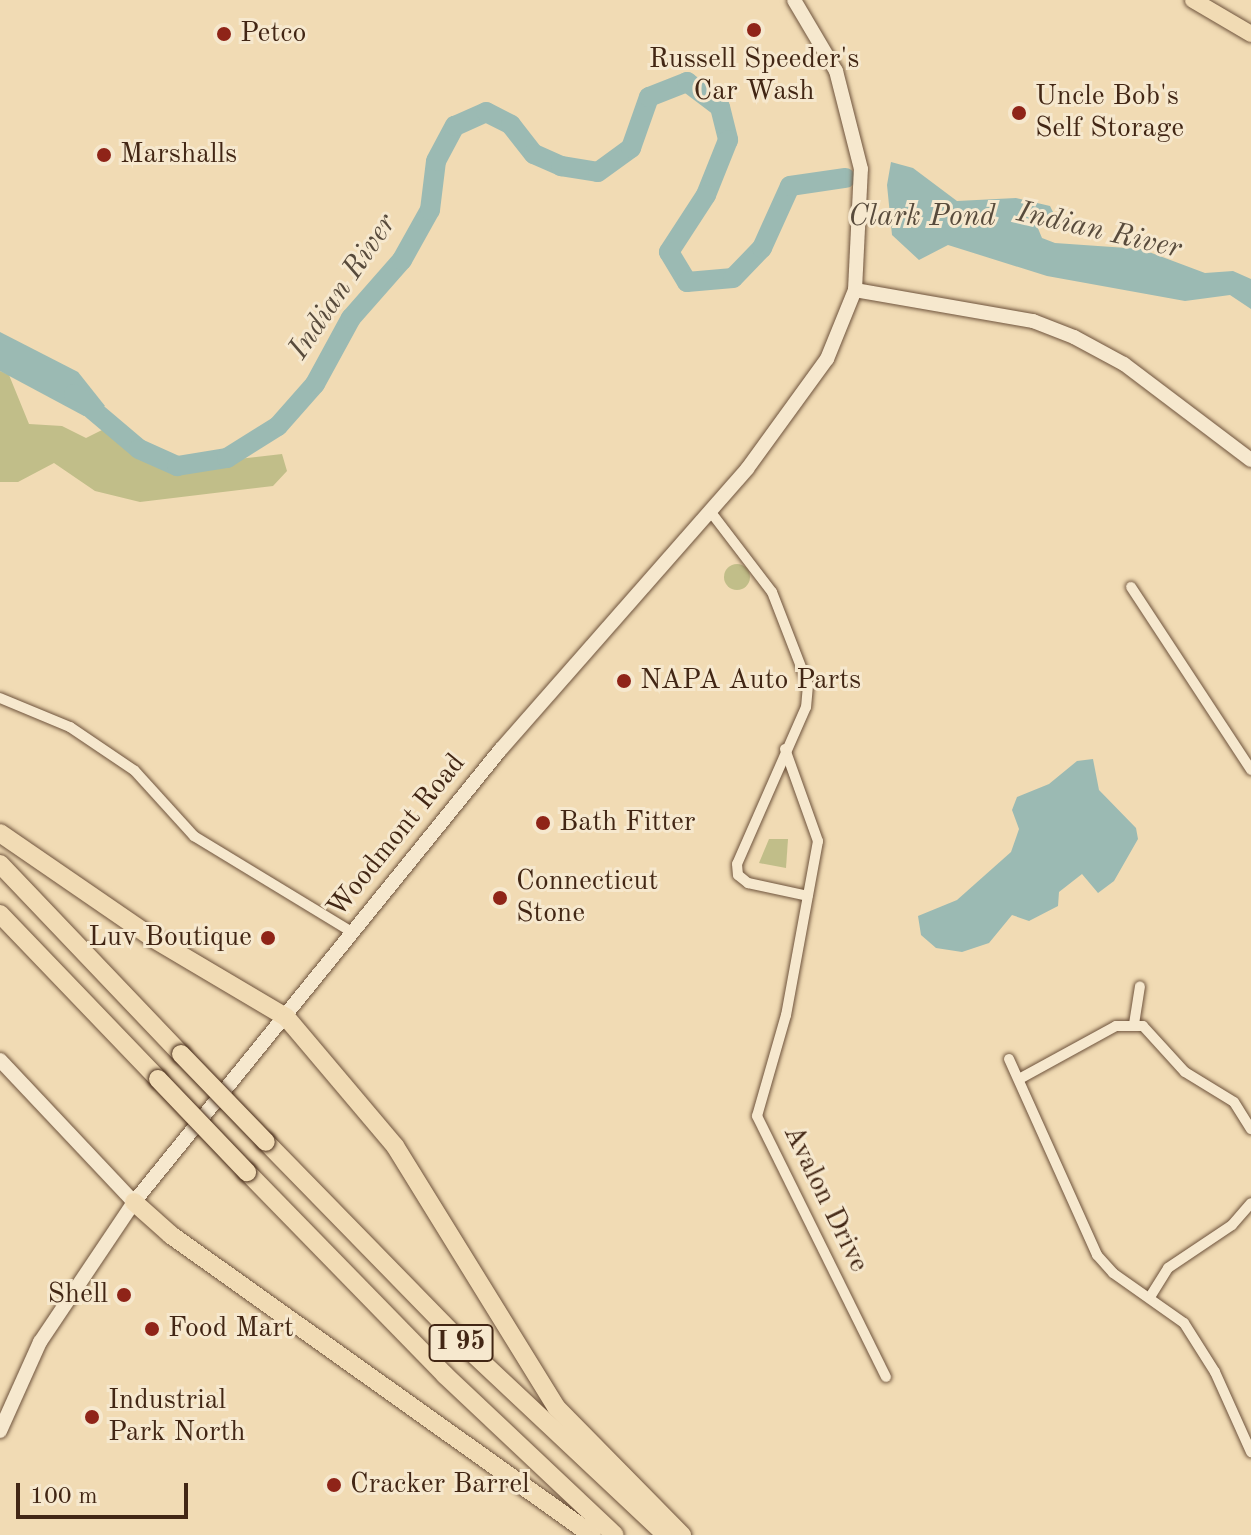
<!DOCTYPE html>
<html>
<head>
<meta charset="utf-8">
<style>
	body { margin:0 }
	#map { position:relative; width:1251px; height:1535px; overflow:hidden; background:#f1dbb4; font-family:"Old Standard TT",serif }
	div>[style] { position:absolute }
	.green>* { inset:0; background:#c1be89 }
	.round { border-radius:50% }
	.water>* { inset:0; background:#9bbab3 }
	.river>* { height:20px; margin:-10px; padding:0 10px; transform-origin:10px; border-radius:10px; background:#9bbab3 }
	.roads { filter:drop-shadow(0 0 2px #6e533c) drop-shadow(0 0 2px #6e533c) }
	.street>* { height:10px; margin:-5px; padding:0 5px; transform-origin:5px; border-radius:5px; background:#f6e8ce }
	.secondary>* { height:14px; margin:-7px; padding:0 7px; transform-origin:7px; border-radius:7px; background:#f6e8ce }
	.primary>* { height:16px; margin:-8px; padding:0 8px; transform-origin:8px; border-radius:8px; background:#f1dbb4 }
	.highway>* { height:18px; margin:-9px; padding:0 9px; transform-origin:9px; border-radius:9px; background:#f1dbb4 }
	.bridges { filter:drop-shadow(0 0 2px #422614) drop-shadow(0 0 2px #422614) }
	.highway-bridge>* { height:18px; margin:-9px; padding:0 9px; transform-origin:9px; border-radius:9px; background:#f1dbb4 }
	.dots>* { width:22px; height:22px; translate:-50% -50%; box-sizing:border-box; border:4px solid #f6e8ce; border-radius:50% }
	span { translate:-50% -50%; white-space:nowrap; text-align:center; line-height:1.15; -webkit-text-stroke:6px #f6e8ce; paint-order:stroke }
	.shield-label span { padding:2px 6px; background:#f6e8ce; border:2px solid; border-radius:6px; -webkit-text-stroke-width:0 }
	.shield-label { font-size:26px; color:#422614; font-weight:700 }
	.poi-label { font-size:28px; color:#422614 }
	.left { translate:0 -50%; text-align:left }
	.right { translate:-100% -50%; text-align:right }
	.street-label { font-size:28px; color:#422614 }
	.water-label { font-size:30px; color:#584b3c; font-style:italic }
	.scale { position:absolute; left:16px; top:1483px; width:172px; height:36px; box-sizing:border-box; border:4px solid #422614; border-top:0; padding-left:10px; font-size:24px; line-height:28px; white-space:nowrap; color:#422614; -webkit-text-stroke:6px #f6e8ce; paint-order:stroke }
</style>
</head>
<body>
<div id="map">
	<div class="green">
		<div style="clip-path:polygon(0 371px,9px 375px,29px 424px,62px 426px,86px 438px,118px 422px,168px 467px,282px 454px,287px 471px,273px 486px,140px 502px,95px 491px,54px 463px,18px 482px,0 482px)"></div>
		<div class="round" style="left:724px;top:564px;width:26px;height:26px"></div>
		<div style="clip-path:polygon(769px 839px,788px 839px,786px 868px,759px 863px)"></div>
	</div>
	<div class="water">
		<div style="clip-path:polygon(891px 162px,913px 168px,957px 201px,1016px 198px,1050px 206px,1053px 212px,1037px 226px,1042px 238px,1055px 243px,1141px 249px,1205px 273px,1233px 271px,1251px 279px,1251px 309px,1230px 295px,1185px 301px,1047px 276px,948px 245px,919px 260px,892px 235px,887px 185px)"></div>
		<div style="clip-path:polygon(0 332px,78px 372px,105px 406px,84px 416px,0 371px)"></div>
		<div style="clip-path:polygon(1093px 759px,1099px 790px,1136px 828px,1138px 839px,1114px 881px,1098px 893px,1082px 874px,1059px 892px,1058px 906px,1029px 921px,1012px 915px,989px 943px,962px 952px,936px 948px,921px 935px,918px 916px,957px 900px,1011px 852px,1019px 829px,1012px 810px,1017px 797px,1049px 784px,1077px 761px)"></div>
	</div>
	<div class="river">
		<div style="left:74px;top:394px;width:85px;rotate:40.2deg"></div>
		<div style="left:139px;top:449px;width:42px;rotate:24.1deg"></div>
		<div style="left:177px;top:466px;width:51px;rotate:-9.1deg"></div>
		<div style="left:227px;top:458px;width:60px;rotate:-32.1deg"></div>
		<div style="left:278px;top:426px;width:56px;rotate:-48.6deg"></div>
		<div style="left:315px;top:384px;width:75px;rotate:-61.4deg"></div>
		<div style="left:351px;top:318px;width:77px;rotate:-48.7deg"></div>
		<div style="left:402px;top:260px;width:57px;rotate:-60.8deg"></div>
		<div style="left:430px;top:210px;width:49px;rotate:-83deg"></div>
		<div style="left:436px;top:161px;width:40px;rotate:-62deg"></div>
		<div style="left:455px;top:126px;width:34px;rotate:-24deg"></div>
		<div style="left:486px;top:112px;width:28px;rotate:27deg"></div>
		<div style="left:511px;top:125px;width:37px;rotate:52deg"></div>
		<div style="left:534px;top:154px;width:30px;rotate:24deg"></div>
		<div style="left:561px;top:166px;width:37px;rotate:9deg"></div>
		<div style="left:598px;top:172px;width:41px;rotate:-36deg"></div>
		<div style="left:631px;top:148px;width:54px;rotate:-70.6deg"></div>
		<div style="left:649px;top:97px;width:41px;rotate:-21.5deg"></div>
		<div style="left:687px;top:82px;width:41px;rotate:37.1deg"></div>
		<div style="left:720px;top:107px;width:34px;rotate:76deg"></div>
		<div style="left:728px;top:140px;width:59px;rotate:111.8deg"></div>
		<div style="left:706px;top:195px;width:68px;rotate:123deg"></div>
		<div style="left:669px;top:252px;width:35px;rotate:59deg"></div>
		<div style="left:687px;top:282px;width:46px;rotate:-5deg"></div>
		<div style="left:733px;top:278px;width:42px;rotate:-46deg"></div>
		<div style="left:762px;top:248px;width:68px;rotate:-65.7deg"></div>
		<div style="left:790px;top:186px;width:56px;rotate:-8.3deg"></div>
	</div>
	<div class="roads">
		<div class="street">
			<div style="left:710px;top:511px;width:102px;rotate:52.6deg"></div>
			<div style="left:772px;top:592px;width:100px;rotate:68.8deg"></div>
			<div style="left:808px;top:685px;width:22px;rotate:95deg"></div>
			<div style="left:806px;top:707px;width:171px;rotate:113.7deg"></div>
			<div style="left:737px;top:864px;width:11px;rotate:85deg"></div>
			<div style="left:738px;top:875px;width:13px;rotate:39deg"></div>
			<div style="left:748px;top:883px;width:61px;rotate:12.2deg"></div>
			<div style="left:1131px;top:587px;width:219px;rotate:56.7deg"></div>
			<div style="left:0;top:698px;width:76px;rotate:22.5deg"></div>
			<div style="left:70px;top:727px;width:78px;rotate:34.1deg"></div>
			<div style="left:135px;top:771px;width:88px;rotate:47.8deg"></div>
			<div style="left:194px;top:836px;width:185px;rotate:31.3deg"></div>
			<div style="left:785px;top:749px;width:98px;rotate:70.3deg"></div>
			<div style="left:818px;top:841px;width:177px;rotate:100.4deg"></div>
			<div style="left:786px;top:1015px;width:105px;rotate:106deg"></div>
			<div style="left:757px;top:1116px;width:291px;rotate:63.7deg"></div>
			<div style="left:1134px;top:1024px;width:38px;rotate:-81deg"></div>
			<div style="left:1009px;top:1059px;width:215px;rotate:65.8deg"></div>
			<div style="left:1097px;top:1255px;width:24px;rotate:48deg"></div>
			<div style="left:1113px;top:1273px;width:87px;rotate:35.2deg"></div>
			<div style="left:1184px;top:1323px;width:58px;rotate:57.7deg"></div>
			<div style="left:1215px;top:1372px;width:88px;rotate:65.8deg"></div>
			<div style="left:1021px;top:1078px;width:108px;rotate:-28.7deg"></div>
			<div style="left:1116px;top:1026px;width:27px"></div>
			<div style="left:1143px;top:1026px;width:62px;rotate:47.6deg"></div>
			<div style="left:1185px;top:1072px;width:57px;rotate:31.5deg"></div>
			<div style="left:1234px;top:1102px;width:32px;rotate:58deg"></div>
			<div style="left:1150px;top:1297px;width:34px;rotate:-58deg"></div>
			<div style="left:1168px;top:1268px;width:77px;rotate:-33.9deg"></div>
			<div style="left:1232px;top:1225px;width:29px;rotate:-49deg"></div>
		</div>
		<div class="secondary">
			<div style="left:855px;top:290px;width:181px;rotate:9.9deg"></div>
			<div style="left:1033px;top:321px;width:44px;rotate:21.3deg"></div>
			<div style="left:1074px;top:337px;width:57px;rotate:28.4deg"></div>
			<div style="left:1124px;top:364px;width:159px;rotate:37.1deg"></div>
			<div style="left:0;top:1060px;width:195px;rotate:46.7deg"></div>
			<div style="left:0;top:1431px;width:98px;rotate:-65.8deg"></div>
			<div style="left:40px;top:1342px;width:169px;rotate:-56.1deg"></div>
			<div style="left:134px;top:1202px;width:583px;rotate:-50.99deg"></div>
			<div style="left:501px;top:749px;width:373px;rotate:-48.7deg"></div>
			<div style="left:747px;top:469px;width:136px;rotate:-54deg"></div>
			<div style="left:827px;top:359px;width:74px;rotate:-67.9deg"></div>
			<div style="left:855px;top:290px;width:121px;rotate:-87.2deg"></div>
			<div style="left:861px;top:169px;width:101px;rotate:-104.3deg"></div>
			<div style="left:836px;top:71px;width:82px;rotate:-120.6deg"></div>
		</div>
		<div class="primary">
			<div style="left:1193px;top:0;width:67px;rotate:30.4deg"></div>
		</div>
		<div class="highway">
			<div style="left:0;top:833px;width:187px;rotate:34.5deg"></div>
			<div style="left:154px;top:939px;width:153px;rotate:30.6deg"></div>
			<div style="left:286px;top:1017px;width:169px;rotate:49.8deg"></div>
			<div style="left:395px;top:1146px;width:307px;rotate:58.3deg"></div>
			<div style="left:556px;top:1407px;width:180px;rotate:45.5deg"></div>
			<div style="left:0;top:864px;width:262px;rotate:46.4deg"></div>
			<div style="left:0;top:914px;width:228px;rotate:46.2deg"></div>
			<div style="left:266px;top:1142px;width:286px;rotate:45.7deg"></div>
			<div style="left:466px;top:1347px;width:274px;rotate:43.2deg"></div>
			<div style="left:247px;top:1172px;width:284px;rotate:45.7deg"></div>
			<div style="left:445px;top:1375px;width:233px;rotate:43.3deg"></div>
			<div style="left:134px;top:1202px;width:50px;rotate:41.7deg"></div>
			<div style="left:171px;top:1235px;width:517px;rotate:35.47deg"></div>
		</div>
	</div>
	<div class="bridges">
		<div class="highway-bridge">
			<div style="left:181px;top:1054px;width:122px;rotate:46deg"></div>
			<div style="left:158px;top:1079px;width:129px;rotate:46.3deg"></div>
		</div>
	</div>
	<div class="dots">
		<div style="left:754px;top:30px;background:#8f2418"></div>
		<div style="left:224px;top:34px;background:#8f2418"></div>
		<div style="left:1019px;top:113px;background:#8f2418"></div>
		<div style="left:104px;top:155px;background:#8f2418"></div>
		<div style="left:624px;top:681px;background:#8f2418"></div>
		<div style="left:543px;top:823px;background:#8f2418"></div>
		<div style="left:500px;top:898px;background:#8f2418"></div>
		<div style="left:268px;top:938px;background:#8f2418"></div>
		<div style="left:124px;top:1295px;background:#8f2418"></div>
		<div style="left:152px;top:1329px;background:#8f2418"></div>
		<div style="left:92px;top:1417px;background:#8f2418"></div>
		<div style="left:334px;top:1485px;background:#8f2418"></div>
	</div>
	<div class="shield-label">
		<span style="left:461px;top:1343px">I 95</span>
	</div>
	<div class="poi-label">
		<span class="left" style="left:240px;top:34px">Petco</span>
		<span style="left:754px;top:76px">Russell Speeder's<br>Car Wash</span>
		<span class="left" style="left:1035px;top:113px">Uncle Bob's<br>Self Storage</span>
		<span class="left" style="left:120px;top:155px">Marshalls</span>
		<span class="left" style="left:640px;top:681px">NAPA Auto Parts</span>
		<span class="left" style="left:559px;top:823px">Bath Fitter</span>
		<span class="left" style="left:516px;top:898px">Connecticut<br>Stone</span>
		<span class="right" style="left:252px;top:938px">Luv Boutique</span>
		<span class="right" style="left:108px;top:1295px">Shell</span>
		<span class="left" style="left:168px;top:1329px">Food Mart</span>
		<span class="left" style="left:108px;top:1417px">Industrial<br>Park North</span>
		<span class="left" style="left:350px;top:1485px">Cracker Barrel</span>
	</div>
	<div class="street-label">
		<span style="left:397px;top:836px;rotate:-51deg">Woodmont Road</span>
		<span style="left:825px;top:1199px;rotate:64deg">Avalon Drive</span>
	</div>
	<div class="water-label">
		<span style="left:922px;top:217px">Clark Pond</span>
		<span style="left:1099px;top:231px;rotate:13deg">Indian River</span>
		<span style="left:343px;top:287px;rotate:-56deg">Indian River</span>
	</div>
	<div class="scale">100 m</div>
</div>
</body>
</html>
